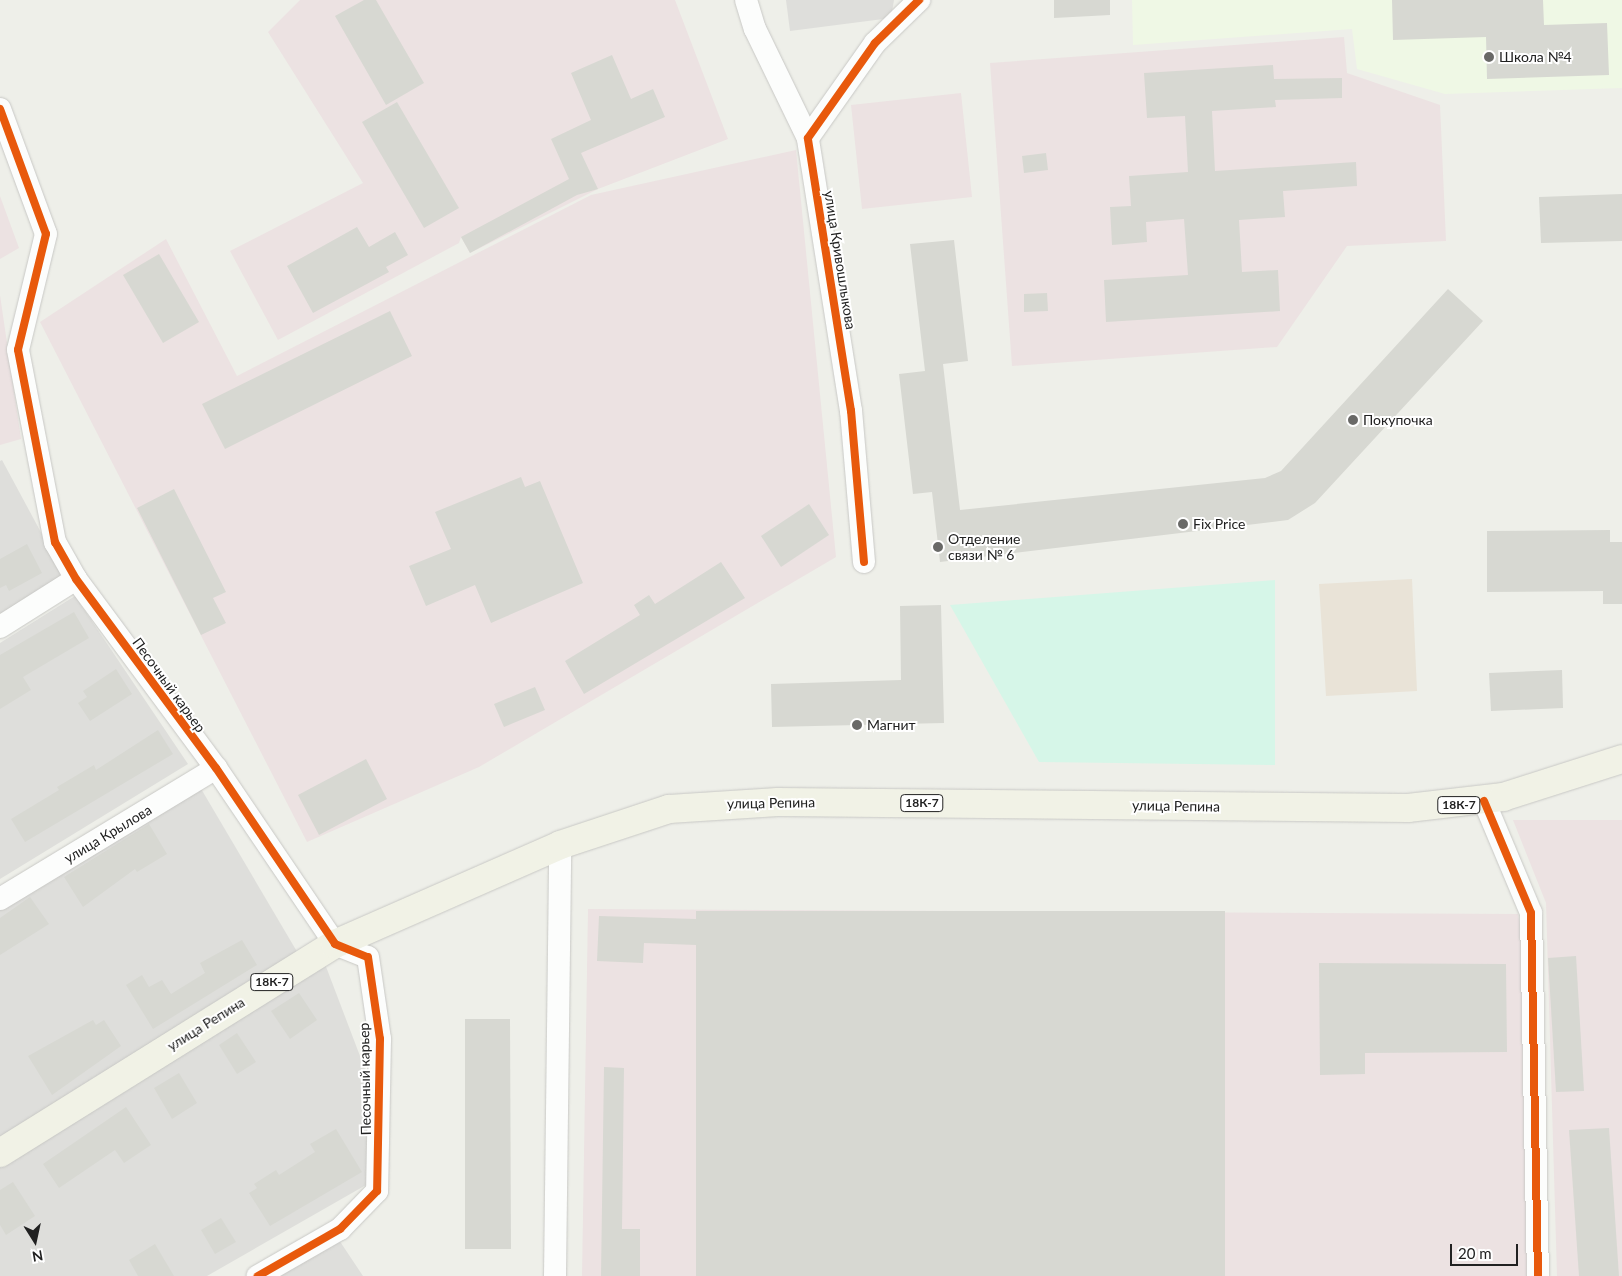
<!DOCTYPE html>
<html>
<head>
<meta charset="utf-8">
<style>
	body { margin:0 }
	#map { position:relative; width:1622px; height:1276px; overflow:hidden; background:#eeefe9; font-family:Lato,sans-serif }
	div>[style] { position:absolute }
	.residential>* { inset:0; background:#dededb }
	.commercial>* { inset:0; background:#e9e3d7 }
	.industrial>* { inset:0; background:#ece2e2 }
	.education>* { inset:0; background:#eff8e5 }
	.park>* { inset:0; background:#d6f6e8 }
	.building>* { inset:0; background:#d7d8d2 }
	.roads { filter:drop-shadow(0 0 1px #c8c8c5) drop-shadow(0 0 1px #c8c8c5) }
	.street>* { height:22px; margin:-11px; padding:0 11px; transform-origin:11px; border-radius:11px; background:#fcfdfc }
	.primary>* { height:28px; margin:-14px; padding:0 14px; transform-origin:14px; border-radius:14px; background:#f1f2e6 }
	.cycleway>* { height:8px; margin:-4px; padding:0 4px; transform-origin:4px; border-radius:4px; background:#e8590c }
	.dots>* { width:14px; height:14px; translate:-50% -50%; box-sizing:border-box; border:2px solid #fff; border-radius:50% }
	span { translate:-50% -50%; white-space:nowrap; text-align:center; line-height:1.15; -webkit-text-stroke:4px #fff; paint-order:stroke }
	.shield-label span { padding:1px 4px; background:#fff; border:1px solid; border-radius:4px; -webkit-text-stroke-width:0 }
	.shield-label { font-size:12px; color:#212121; font-weight:700 }
	.poi-label { font-size:14px; color:#212121 }
	.left { translate:0 -50%; text-align:left }
	.street-label { font-size:14px; color:#212121 }
	.north { position:absolute; left:10px; top:1216px; width:50px; height:50px; -webkit-text-stroke:4px #fff; paint-order:stroke; rotate:170deg; font-size:14px; font-weight:700; line-height:20px; text-align:center; color:#212121 }
	.north::after { content:''; display:block; margin:auto; width:18px; height:22px; background:#212121; clip-path:polygon(50% 0,100% 100%,50% 72%,0 100%) }
	.scale { position:absolute; left:1450px; top:1244px; width:68px; height:22px; box-sizing:border-box; border:2px solid #212121; border-top:0; padding-left:6px; font-size:15px; line-height:18px; white-space:nowrap; color:#212121; -webkit-text-stroke:4px #fff; paint-order:stroke }
</style>
</head>
<body>
<div id="map">
	<div class="residential">
		<div style="clip-path:polygon(786px 0,894px 0,891px 18px,790px 31px)"></div>
		<div style="clip-path:polygon(2px 460px,65px 577px,0 617px,0 461px)"></div>
		<div style="clip-path:polygon(75px 596px,188px 764px,0 879px,0 643px)"></div>
		<div style="clip-path:polygon(200px 787px,299px 955px,0 1147px,0 908px)"></div>
		<div style="clip-path:polygon(325px 964px,368px 1077px,366px 1185px,207px 1276px,0 1276px,0 1167px)"></div>
		<div style="clip-path:polygon(337px 1237px,363px 1276px,271px 1276px)"></div>
	</div>
	<div class="commercial">
		<div style="clip-path:polygon(1412px 579px,1417px 691px,1326px 696px,1319px 584px)"></div>
	</div>
	<div class="industrial">
		<div style="clip-path:polygon(300px 0,675px 0,728px 139px,598px 189px,470px 253px,461px 237px,459px 243px,278px 340px,230px 251px,363px 183px,268px 32px)"></div>
		<div style="clip-path:polygon(1344px 37px,1347px 73px,1440px 105px,1446px 241px,1347px 246px,1277px 347px,1012px 366px,990px 63px)"></div>
		<div style="clip-path:polygon(961px 93px,972px 197px,862px 209px,851px 105px)"></div>
		<div style="clip-path:polygon(796px 150px,836px 557px,479px 767px,307px 842px,40px 322px,166px 239px,237px 376px,591px 195px)"></div>
		<div style="clip-path:polygon(0 196px,19px 248px,0 259px)"></div>
		<div style="clip-path:polygon(0 295px,21px 439px,0 445px)"></div>
		<div style="clip-path:polygon(1513px 820px,1622px 820px,1622px 1276px,1557px 1276px,1546px 903px)"></div>
		<div style="clip-path:polygon(588px 909px,1518px 914px,1526px 957px,1527px 1276px,582px 1276px)"></div>
	</div>
	<div class="education">
		<div style="clip-path:polygon(1132px 0,1622px 0,1622px 88px,1445px 94px,1357px 69px,1352px 29px,1133px 45px)"></div>
	</div>
	<div class="park">
		<div style="clip-path:polygon(1275px 580px,1275px 765px,1039px 762px,950px 605px)"></div>
	</div>
	<div class="building">
		<div style="clip-path:polygon(364px 0,376px 0,424px 83px,386px 105px,335px 16px)"></div>
		<div style="clip-path:polygon(1054px 0,1110px 0,1110px 15px,1054px 18px)"></div>
		<div style="clip-path:polygon(1392px 0,1543px 0,1544px 25px,1607px 23px,1609px 75px,1487px 79px,1486px 37px,1393px 40px)"></div>
		<div style="clip-path:polygon(612px 55px,631px 99px,653px 89px,665px 117px,581px 153px,598px 189px,577px 195px,470px 253px,461px 237px,569px 179px,551px 139px,591px 120px,571px 73px)"></div>
		<div style="clip-path:polygon(1273px 65px,1274px 79px,1342px 78px,1342px 98px,1275px 100px,1276px 107px,1212px 111px,1215px 171px,1356px 162px,1357px 186px,1283px 191px,1285px 217px,1239px 220px,1242px 272px,1278px 270px,1280px 311px,1106px 322px,1104px 280px,1188px 275px,1184px 219px,1146px 222px,1147px 242px,1112px 245px,1110px 207px,1131px 206px,1129px 176px,1188px 172px,1185px 116px,1147px 118px,1144px 73px)"></div>
		<div style="clip-path:polygon(397px 102px,459px 208px,424px 228px,362px 122px)"></div>
		<div style="clip-path:polygon(1046px 153px,1048px 170px,1024px 173px,1022px 156px)"></div>
		<div style="clip-path:polygon(1622px 194px,1622px 241px,1541px 243px,1539px 197px)"></div>
		<div style="clip-path:polygon(357px 227px,369px 247px,395px 232px,408px 255px,386px 267px,389px 272px,313px 313px,287px 266px)"></div>
		<div style="clip-path:polygon(954px 240px,968px 361px,943px 364px,960px 510px,1265px 478px,1281px 471px,1448px 289px,1483px 321px,1315px 503px,1288px 520px,940px 562px,932px 492px,913px 494px,899px 374px,925px 371px,910px 244px)"></div>
		<div style="clip-path:polygon(159px 254px,199px 322px,163px 343px,123px 275px)"></div>
		<div style="clip-path:polygon(1047px 293px,1048px 311px,1024px 312px,1024px 294px)"></div>
		<div style="clip-path:polygon(390px 311px,412px 356px,225px 449px,202px 404px)"></div>
		<div style="clip-path:polygon(521px 477px,525px 487px,540px 481px,583px 583px,491px 623px,475px 585px,426px 606px,409px 566px,451px 549px,435px 512px)"></div>
		<div style="clip-path:polygon(174px 489px,226px 592px,213px 598px,226px 623px,201px 635px,137px 508px)"></div>
		<div style="clip-path:polygon(809px 504px,829px 535px,781px 567px,761px 536px)"></div>
		<div style="clip-path:polygon(1610px 530px,1610px 542px,1622px 542px,1622px 604px,1603px 604px,1603px 591px,1487px 592px,1487px 531px)"></div>
		<div style="clip-path:polygon(27px 544px,42px 573px,9px 591px,6px 585px,0 588px,0 559px)"></div>
		<div style="clip-path:polygon(721px 562px,745px 598px,584px 694px,565px 661px,640px 615px,634px 605px,649px 595px,655px 604px)"></div>
		<div style="clip-path:polygon(941px 605px,944px 723px,772px 727px,771px 684px,901px 680px,900px 606px)"></div>
		<div style="clip-path:polygon(74px 612px,89px 638px,23px 677px,31px 690px,0 709px,0 655px)"></div>
		<div style="clip-path:polygon(116px 669px,132px 694px,90px 721px,78px 703px,87px 697px,83px 691px)"></div>
		<div style="clip-path:polygon(1562px 670px,1563px 708px,1491px 711px,1489px 673px)"></div>
		<div style="clip-path:polygon(535px 687px,545px 710px,504px 727px,494px 704px)"></div>
		<div style="clip-path:polygon(158px 730px,173px 754px,25px 842px,11px 819px,59px 790px,57px 787px,94px 765px,96px 770px)"></div>
		<div style="clip-path:polygon(366px 759px,387px 799px,319px 835px,298px 795px)"></div>
		<div style="clip-path:polygon(149px 824px,167px 854px,137px 872px,135px 869px,83px 907px,64px 877px)"></div>
		<div style="clip-path:polygon(30px 897px,49px 924px,0 955px,0 918px)"></div>
		<div style="clip-path:polygon(696px 911px,1225px 911px,1225px 1276px,696px 1276px,696px 945px,644px 943px,643px 963px,597px 961px,599px 916px,696px 919px)"></div>
		<div style="clip-path:polygon(242px 940px,257px 965px,153px 1029px,126px 985px,142px 975px,149px 987px,162px 980px,171px 994px,205px 973px,200px 963px)"></div>
		<div style="clip-path:polygon(1576px 956px,1584px 1091px,1556px 1092px,1548px 958px)"></div>
		<div style="clip-path:polygon(1319px 963px,1506px 964px,1507px 1052px,1365px 1053px,1365px 1074px,1320px 1075px)"></div>
		<div style="clip-path:polygon(299px 993px,317px 1020px,290px 1039px,271px 1011px)"></div>
		<div style="clip-path:polygon(465px 1019px,510px 1019px,511px 1249px,465px 1249px)"></div>
		<div style="clip-path:polygon(93px 1020px,96px 1025px,104px 1020px,121px 1046px,52px 1095px,28px 1056px)"></div>
		<div style="clip-path:polygon(237px 1033px,256px 1062px,237px 1074px,219px 1045px)"></div>
		<div style="clip-path:polygon(604px 1067px,624px 1068px,622px 1229px,640px 1229px,640px 1276px,601px 1276px)"></div>
		<div style="clip-path:polygon(179px 1073px,197px 1103px,172px 1119px,154px 1088px)"></div>
		<div style="clip-path:polygon(126px 1107px,151px 1145px,124px 1163px,115px 1150px,59px 1188px,43px 1164px)"></div>
		<div style="clip-path:polygon(1609px 1128px,1619px 1276px,1579px 1276px,1569px 1130px)"></div>
		<div style="clip-path:polygon(336px 1129px,362px 1172px,270px 1226px,249px 1193px,257px 1188px,254px 1184px,276px 1170px,279px 1175px,315px 1152px,310px 1144px)"></div>
		<div style="clip-path:polygon(13px 1182px,35px 1216px,6px 1235px,0 1225px,0 1190px)"></div>
		<div style="clip-path:polygon(221px 1218px,236px 1242px,215px 1254px,201px 1230px)"></div>
		<div style="clip-path:polygon(155px 1244px,174px 1276px,138px 1276px,129px 1260px)"></div>
	</div>
	<div class="roads">
		<div class="street">
			<div style="left:746px;top:0;width:30px;rotate:73deg"></div>
			<div style="left:755px;top:29px;width:121px;rotate:64.1deg"></div>
			<div style="left:0;top:109px;width:133px;rotate:69.8deg"></div>
			<div style="left:46px;top:234px;width:119px;rotate:103.6deg"></div>
			<div style="left:18px;top:350px;width:196px;rotate:79.1deg"></div>
			<div style="left:55px;top:542px;width:43px;rotate:60.4deg"></div>
			<div style="left:76px;top:579px;width:235px;rotate:53.5deg"></div>
			<div style="left:216px;top:768px;width:212px;rotate:55.9deg"></div>
			<div style="left:335px;top:944px;width:35px;rotate:22deg"></div>
			<div style="left:368px;top:957px;width:83px;rotate:81.7deg"></div>
			<div style="left:380px;top:1039px;width:152px;rotate:91.1deg"></div>
			<div style="left:377px;top:1191px;width:53px;rotate:134.2deg"></div>
			<div style="left:340px;top:1229px;width:95px;rotate:150.2deg"></div>
			<div style="left:864px;top:562px;width:152px;rotate:-94.9deg"></div>
			<div style="left:851px;top:411px;width:276px;rotate:-99deg"></div>
			<div style="left:808px;top:138px;width:116px;rotate:-54.8deg"></div>
			<div style="left:875px;top:43px;width:62px;rotate:-44.3deg"></div>
			<div style="left:0;top:627px;width:90px;rotate:-32.3deg"></div>
			<div style="left:1484px;top:801px;width:121px;rotate:67.2deg"></div>
			<div style="left:1531px;top:913px;width:363px;rotate:88.9deg"></div>
			<div style="left:0;top:899px;width:253px;rotate:-31.2deg"></div>
			<div style="left:555px;top:1276px;width:431px;rotate:-89.3deg"></div>
		</div>
		<div class="primary">
			<div style="left:0;top:1153px;width:395px;rotate:-32deg"></div>
			<div style="left:335px;top:944px;width:246px;rotate:-23.7deg"></div>
			<div style="left:560px;top:845px;width:115px;rotate:-18.3deg"></div>
			<div style="left:669px;top:809px;width:109px;rotate:-3.7deg"></div>
			<div style="left:778px;top:802px;width:630px;rotate:0.55deg"></div>
			<div style="left:1408px;top:808px;width:96px;rotate:-6.6deg"></div>
			<div style="left:1503px;top:797px;width:125px;rotate:-17.7deg"></div>
		</div>
	</div>
	<div class="cycleway">
		<div style="left:0;top:109px;width:133px;rotate:69.8deg"></div>
		<div style="left:46px;top:234px;width:119px;rotate:103.6deg"></div>
		<div style="left:18px;top:350px;width:196px;rotate:79.1deg"></div>
		<div style="left:55px;top:542px;width:43px;rotate:60.4deg"></div>
		<div style="left:76px;top:579px;width:235px;rotate:53.5deg"></div>
		<div style="left:216px;top:768px;width:212px;rotate:55.9deg"></div>
		<div style="left:335px;top:944px;width:35px;rotate:22deg"></div>
		<div style="left:368px;top:957px;width:83px;rotate:81.7deg"></div>
		<div style="left:380px;top:1039px;width:152px;rotate:91.1deg"></div>
		<div style="left:377px;top:1191px;width:53px;rotate:134.2deg"></div>
		<div style="left:340px;top:1229px;width:95px;rotate:150.2deg"></div>
		<div style="left:864px;top:562px;width:152px;rotate:-94.9deg"></div>
		<div style="left:851px;top:411px;width:276px;rotate:-99deg"></div>
		<div style="left:808px;top:138px;width:116px;rotate:-54.8deg"></div>
		<div style="left:875px;top:43px;width:62px;rotate:-44.3deg"></div>
		<div style="left:1484px;top:801px;width:121px;rotate:67.2deg"></div>
		<div style="left:1531px;top:913px;width:363px;rotate:88.9deg"></div>
	</div>
	<div class="dots">
		<div style="left:1489px;top:57px;background:#696967"></div>
		<div style="left:1353px;top:420px;background:#696967"></div>
		<div style="left:1183px;top:524px;background:#696967"></div>
		<div style="left:938px;top:547px;background:#696967"></div>
		<div style="left:857px;top:725px;background:#696967"></div>
	</div>
	<div class="shield-label">
		<span style="left:922px;top:803px">18К-7</span>
		<span style="left:1459px;top:805px">18К-7</span>
		<span style="left:272px;top:982px">18К-7</span>
	</div>
	<div class="poi-label">
		<span class="left" style="left:1499px;top:57px">Школа №4</span>
		<span class="left" style="left:1363px;top:420px">Покупочка</span>
		<span class="left" style="left:1193px;top:524px">Fix Price</span>
		<span class="left" style="left:948px;top:547px">Отделение<br>связи № 6</span>
		<span class="left" style="left:867px;top:725px">Магнит</span>
	</div>
	<div class="street-label">
		<span style="left:840px;top:260px;rotate:81deg">улица Кривошлыкова</span>
		<span style="left:169px;top:685px;rotate:54deg">Песочный карьер</span>
		<span style="left:771px;top:803px;rotate:-1deg">улица Репина</span>
		<span style="left:1176px;top:806px;rotate:1deg">улица Репина</span>
		<span style="left:108px;top:834px;rotate:-31deg">улица Крылова</span>
		<span style="left:206px;top:1024px;rotate:-32deg">улица Репина</span>
		<span style="left:365px;top:1079px;rotate:-91deg">Песочный карьер</span>
	</div>
	<div class="north">N</div>
	<div class="scale">20 m</div>
</div>
</body>
</html>
